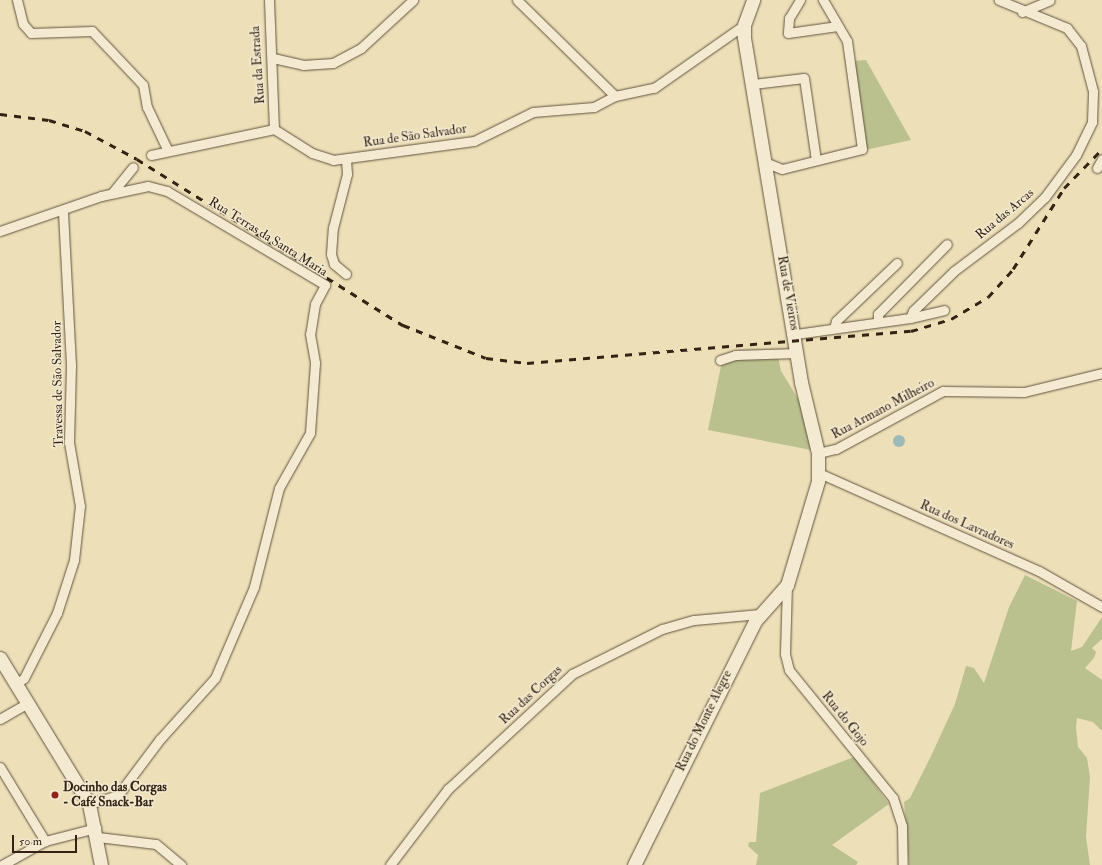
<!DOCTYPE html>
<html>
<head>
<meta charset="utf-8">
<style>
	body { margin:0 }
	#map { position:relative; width:1102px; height:865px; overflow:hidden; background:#eddfb8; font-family:"IM FELL Double Pica",serif }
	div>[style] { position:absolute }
	.green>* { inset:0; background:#bac18e }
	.water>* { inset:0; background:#9cbab8 }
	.round { border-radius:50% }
	.roads { filter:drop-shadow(0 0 1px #62523d) drop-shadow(0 0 1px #62523d) }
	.street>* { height:9px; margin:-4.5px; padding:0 4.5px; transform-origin:4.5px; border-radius:4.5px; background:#f3ead1 }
	.secondary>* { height:13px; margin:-6.5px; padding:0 6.5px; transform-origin:6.5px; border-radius:6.5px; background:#f3ead1 }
	.rail>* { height:2.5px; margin-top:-1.25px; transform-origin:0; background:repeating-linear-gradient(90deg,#342314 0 7px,transparent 0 14px) }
	.dots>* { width:11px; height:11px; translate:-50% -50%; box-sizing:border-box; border:2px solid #f3ead1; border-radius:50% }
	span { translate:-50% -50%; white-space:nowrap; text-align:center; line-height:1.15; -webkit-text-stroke:3px #f3ead1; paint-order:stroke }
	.street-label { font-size:13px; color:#342314 }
	.poi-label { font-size:13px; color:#342314; font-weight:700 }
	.left { translate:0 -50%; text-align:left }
	.scale { position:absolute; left:12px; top:835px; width:65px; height:18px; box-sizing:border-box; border:2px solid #342314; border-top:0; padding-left:5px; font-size:12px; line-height:14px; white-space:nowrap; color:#342314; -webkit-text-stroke:3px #f3ead1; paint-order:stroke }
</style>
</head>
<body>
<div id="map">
	<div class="green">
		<div style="clip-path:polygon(866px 60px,911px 140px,865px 150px,854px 61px)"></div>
		<div style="clip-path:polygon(778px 357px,781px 371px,800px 402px,811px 450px,708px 430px,721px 366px,732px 359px)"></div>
		<div style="clip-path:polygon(1025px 575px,1077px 601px,1071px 651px,1082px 647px,1102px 617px,1102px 639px,1092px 648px,1096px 652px,1094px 658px,1085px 668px,1102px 680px,1102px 731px,1093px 722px,1077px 718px,1076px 727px,1078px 747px,1087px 758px,1090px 777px,1086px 837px,1090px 865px,909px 865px,904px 802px,910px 798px,931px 756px,955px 704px,966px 666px,974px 668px,984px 683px,1009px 607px)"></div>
		<div style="clip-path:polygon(854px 757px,889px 804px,832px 845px,858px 862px,856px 865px,756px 865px,758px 855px,748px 846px,749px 842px,756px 842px,760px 793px)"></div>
	</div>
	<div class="water">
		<div class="round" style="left:893px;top:435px;width:12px;height:12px"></div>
	</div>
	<div class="roads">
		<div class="street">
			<div style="left:17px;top:0;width:25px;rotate:76deg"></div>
			<div style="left:23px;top:24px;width:12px;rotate:48deg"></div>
			<div style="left:31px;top:33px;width:61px;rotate:-1.9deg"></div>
			<div style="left:92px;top:31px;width:74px;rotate:46.6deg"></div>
			<div style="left:143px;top:85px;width:22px;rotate:80deg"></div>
			<div style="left:147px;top:107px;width:47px;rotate:64.5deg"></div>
			<div style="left:269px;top:0;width:129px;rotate:87.8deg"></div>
			<div style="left:517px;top:0;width:137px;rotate:44.4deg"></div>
			<div style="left:800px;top:0;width:21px;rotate:121deg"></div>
			<div style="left:789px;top:18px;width:15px;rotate:94deg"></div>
			<div style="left:788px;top:33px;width:50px;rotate:-8deg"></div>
			<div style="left:1022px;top:12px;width:30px;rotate:-23deg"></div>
			<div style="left:273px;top:58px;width:31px;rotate:13deg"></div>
			<div style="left:303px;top:65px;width:30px;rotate:-4deg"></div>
			<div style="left:333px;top:63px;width:32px;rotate:-28deg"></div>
			<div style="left:361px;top:48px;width:71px;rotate:-42.7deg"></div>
			<div style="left:753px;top:84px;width:51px;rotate:-6.7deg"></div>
			<div style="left:804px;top:78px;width:83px;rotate:81.7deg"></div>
			<div style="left:151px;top:155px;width:126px;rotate:-11.9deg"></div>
			<div style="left:274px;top:129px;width:45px;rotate:32.3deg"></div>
			<div style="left:312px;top:153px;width:22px;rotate:18deg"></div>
			<div style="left:333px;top:160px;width:142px;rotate:-7.7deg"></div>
			<div style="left:474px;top:141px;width:66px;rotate:-26.2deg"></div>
			<div style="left:533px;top:112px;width:61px;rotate:-4.7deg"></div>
			<div style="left:594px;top:107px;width:24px;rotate:-28deg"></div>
			<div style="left:615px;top:96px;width:40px;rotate:-12deg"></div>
			<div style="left:654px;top:88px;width:110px;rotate:-35deg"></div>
			<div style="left:767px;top:163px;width:16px;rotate:22deg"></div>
			<div style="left:782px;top:169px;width:82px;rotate:-14deg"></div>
			<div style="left:862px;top:149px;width:109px;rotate:-97.9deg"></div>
			<div style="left:847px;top:41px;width:48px;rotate:-120.3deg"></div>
			<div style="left:1097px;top:168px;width:10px;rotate:-61deg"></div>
			<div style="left:112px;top:193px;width:33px;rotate:-51deg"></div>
			<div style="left:0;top:231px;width:107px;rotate:-19.1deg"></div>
			<div style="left:101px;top:196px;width:48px;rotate:-12deg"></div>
			<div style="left:148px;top:186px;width:20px;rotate:15deg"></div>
			<div style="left:167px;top:191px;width:184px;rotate:30.7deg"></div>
			<div style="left:325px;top:285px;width:21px;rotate:118deg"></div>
			<div style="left:315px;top:304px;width:30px;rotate:99deg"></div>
			<div style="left:310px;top:334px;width:29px;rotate:80deg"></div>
			<div style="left:315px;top:363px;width:70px;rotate:94.1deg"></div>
			<div style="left:310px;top:433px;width:63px;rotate:119.4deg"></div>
			<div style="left:279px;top:488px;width:102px;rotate:104.2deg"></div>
			<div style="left:254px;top:587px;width:99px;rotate:113.2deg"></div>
			<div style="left:215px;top:678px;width:82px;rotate:132deg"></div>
			<div style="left:160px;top:739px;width:70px;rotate:126.9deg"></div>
			<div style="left:118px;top:795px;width:30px;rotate:163deg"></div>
			<div style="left:346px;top:274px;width:16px;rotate:-140deg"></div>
			<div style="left:334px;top:264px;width:10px;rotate:-107deg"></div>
			<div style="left:331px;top:254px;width:26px;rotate:-86deg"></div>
			<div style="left:333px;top:228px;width:56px;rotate:-75.5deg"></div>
			<div style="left:347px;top:174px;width:14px;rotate:-94deg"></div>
			<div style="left:910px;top:318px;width:35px;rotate:-13deg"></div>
			<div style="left:878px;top:322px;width:8px;rotate:-90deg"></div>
			<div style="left:878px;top:314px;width:98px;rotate:-45.4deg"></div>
			<div style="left:834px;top:328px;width:7px;rotate:-74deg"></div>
			<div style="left:836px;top:321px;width:84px;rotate:-43.6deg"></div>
			<div style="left:796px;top:334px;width:115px;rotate:-8deg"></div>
			<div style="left:910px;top:318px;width:8px;rotate:-67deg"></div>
			<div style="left:913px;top:311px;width:57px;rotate:-44.3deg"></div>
			<div style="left:954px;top:271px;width:80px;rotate:-36.9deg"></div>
			<div style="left:1018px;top:223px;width:37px;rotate:-44deg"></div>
			<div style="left:1045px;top:197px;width:52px;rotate:-53.6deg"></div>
			<div style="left:1076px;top:155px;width:37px;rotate:-64deg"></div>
			<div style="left:1092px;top:122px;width:31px;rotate:-88deg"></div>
			<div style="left:1093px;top:91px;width:47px;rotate:-104.9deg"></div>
			<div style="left:1081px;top:46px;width:23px;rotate:-128deg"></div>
			<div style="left:1067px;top:28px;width:74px;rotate:-157.6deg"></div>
			<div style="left:720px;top:360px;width:16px;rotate:-18deg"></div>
			<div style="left:735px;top:355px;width:62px;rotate:-1.8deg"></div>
			<div style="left:818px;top:453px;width:18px;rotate:-13deg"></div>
			<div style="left:836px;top:449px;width:122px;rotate:-28.5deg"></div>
			<div style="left:943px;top:391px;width:81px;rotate:0.7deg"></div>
			<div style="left:1024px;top:392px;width:80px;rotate:-13.7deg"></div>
			<div style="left:819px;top:473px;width:241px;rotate:24deg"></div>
			<div style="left:1039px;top:571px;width:73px;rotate:29.7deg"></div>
			<div style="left:787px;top:585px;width:69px;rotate:91.7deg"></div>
			<div style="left:785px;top:654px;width:16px;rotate:76deg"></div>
			<div style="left:789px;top:670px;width:165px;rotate:50.9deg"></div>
			<div style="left:893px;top:798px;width:29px;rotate:72deg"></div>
			<div style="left:902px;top:826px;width:39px;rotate:89deg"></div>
			<div style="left:15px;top:685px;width:11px;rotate:-38deg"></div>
			<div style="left:24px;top:678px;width:73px;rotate:-63.1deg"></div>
			<div style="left:57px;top:613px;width:56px;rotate:-72.2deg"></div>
			<div style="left:74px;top:560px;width:54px;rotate:-83.7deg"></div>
			<div style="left:80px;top:506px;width:65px;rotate:-99.8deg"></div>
			<div style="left:69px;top:442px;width:77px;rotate:-88.5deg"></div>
			<div style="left:71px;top:365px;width:153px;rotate:-93deg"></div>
			<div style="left:0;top:719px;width:30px;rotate:-30deg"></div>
			<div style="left:0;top:767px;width:87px;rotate:58.7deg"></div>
			<div style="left:98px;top:837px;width:58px;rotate:6.9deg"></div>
			<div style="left:156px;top:844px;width:33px;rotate:40deg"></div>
			<div style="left:2px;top:865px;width:49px;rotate:-29.2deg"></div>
			<div style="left:45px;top:841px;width:53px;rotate:-14.3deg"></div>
			<div style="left:390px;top:865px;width:96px;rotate:-52.7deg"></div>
			<div style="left:448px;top:789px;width:169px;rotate:-42.8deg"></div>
			<div style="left:572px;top:674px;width:101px;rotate:-26.6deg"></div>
			<div style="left:662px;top:629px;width:33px;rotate:-16deg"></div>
			<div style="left:694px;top:620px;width:66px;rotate:-5.2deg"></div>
		</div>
		<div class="secondary">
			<div style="left:0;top:658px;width:171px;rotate:58.6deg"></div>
			<div style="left:89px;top:804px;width:62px;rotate:78.9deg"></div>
			<div style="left:634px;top:865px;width:272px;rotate:-63.6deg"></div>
			<div style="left:755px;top:621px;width:48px;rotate:-48.4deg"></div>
			<div style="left:787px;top:585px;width:109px;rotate:-73.4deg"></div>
			<div style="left:818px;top:481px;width:28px;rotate:-90deg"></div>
			<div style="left:818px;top:453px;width:73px;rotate:-103.5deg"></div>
			<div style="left:801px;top:382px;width:351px;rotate:-99.4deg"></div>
			<div style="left:744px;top:36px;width:11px;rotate:-90deg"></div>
			<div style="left:744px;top:25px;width:27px;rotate:-70deg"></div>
		</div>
	</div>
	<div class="rail">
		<div style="left:0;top:114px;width:49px;rotate:7deg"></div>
		<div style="left:49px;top:120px;width:38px;rotate:17deg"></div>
		<div style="left:85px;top:131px;width:59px;rotate:28.3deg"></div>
		<div style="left:137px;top:159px;width:314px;rotate:32deg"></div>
		<div style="left:403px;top:325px;width:89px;rotate:21.7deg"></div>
		<div style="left:486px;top:358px;width:41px;rotate:7deg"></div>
		<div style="left:527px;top:363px;width:385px;rotate:-4.8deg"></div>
		<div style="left:911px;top:331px;width:42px;rotate:-16.7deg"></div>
		<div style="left:951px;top:319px;width:43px;rotate:-30.7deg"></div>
		<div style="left:988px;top:297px;width:38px;rotate:-48deg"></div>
		<div style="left:1013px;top:269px;width:96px;rotate:-57.8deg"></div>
		<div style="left:1064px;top:188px;width:54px;rotate:-45.7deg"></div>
	</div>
	<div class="dots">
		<div style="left:55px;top:795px;background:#8f2418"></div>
	</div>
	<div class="street-label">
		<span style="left:258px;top:65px;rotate:-94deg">Rua da Estrada</span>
		<span style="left:415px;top:136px;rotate:-8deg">Rua de São Salvador</span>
		<span style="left:1005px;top:214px;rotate:-40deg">Rua das Arcas</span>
		<span style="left:268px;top:237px;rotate:32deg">Rua Terras da Santa Maria</span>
		<span style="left:788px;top:293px;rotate:80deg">Rua de Vieiros</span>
		<span style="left:58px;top:384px;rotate:-91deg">Travessa de São Salvador</span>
		<span style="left:883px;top:409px;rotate:-28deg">Rua Armano Milheiro</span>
		<span style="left:967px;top:525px;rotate:24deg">Rua dos Lavradores</span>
		<span style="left:531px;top:695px;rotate:-43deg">Rua das Corgas</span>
		<span style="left:845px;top:719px;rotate:51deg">Rua do Gojo</span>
		<span style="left:704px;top:721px;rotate:-64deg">Rua do Monte Alegre</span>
	</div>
	<div class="poi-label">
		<span class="left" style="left:63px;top:795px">Docinho das Corgas<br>- Café Snack-Bar</span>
	</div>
	<div class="scale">50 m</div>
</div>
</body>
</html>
